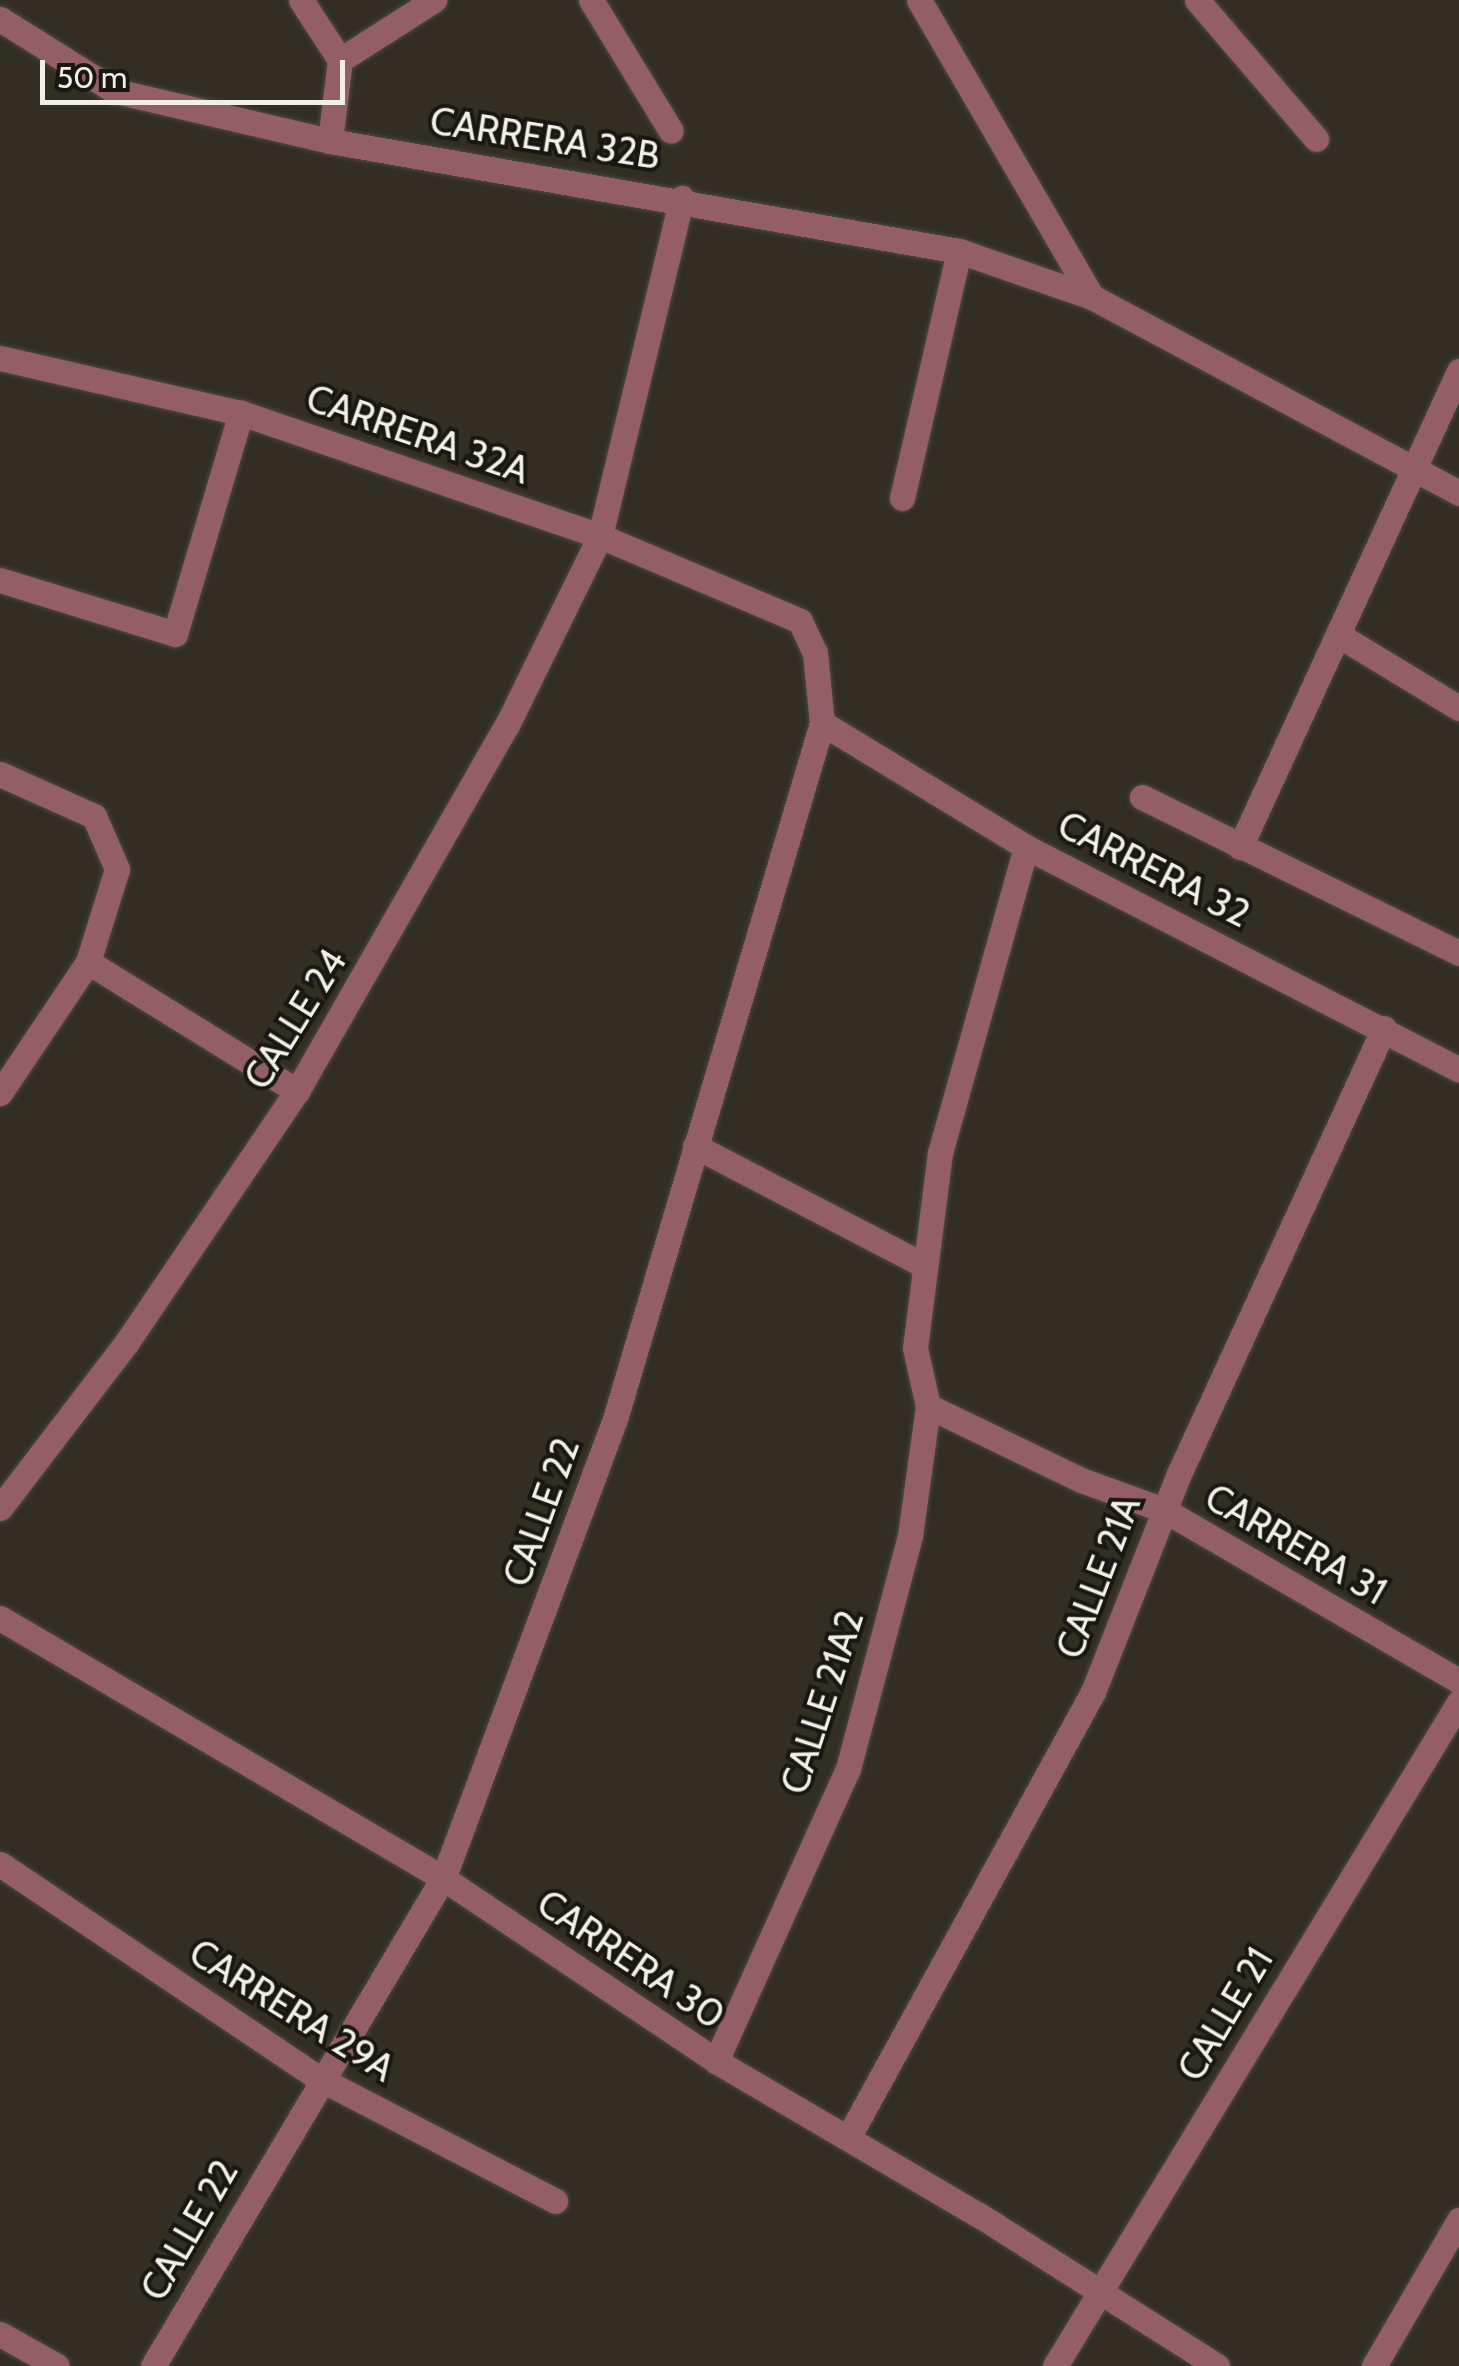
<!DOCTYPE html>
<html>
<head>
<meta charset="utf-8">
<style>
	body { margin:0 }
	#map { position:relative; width:1459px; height:2366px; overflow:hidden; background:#322e22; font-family:Cabin,sans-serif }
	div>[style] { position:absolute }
	.roads { filter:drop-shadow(0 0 2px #4d493d) drop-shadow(0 0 2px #4d493d) }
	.minor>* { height:25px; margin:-12.5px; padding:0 12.5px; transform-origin:12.5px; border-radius:12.5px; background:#945e66 }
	span { translate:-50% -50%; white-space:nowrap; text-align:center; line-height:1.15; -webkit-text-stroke:8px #181711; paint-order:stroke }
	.street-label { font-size:38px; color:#f1efe6 }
	.scale { position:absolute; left:40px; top:60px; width:305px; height:45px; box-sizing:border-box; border:5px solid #f1efe6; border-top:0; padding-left:12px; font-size:30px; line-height:35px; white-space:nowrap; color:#f1efe6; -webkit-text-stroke:8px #181711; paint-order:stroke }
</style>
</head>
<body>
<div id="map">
	<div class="roads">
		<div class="minor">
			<div style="left:301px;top:0;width:72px;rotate:57deg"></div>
			<div style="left:591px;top:0;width:153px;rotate:58.6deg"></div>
			<div style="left:919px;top:0;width:344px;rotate:59.8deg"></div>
			<div style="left:1197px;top:0;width:183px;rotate:49.4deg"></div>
			<div style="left:0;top:19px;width:136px;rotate:32.1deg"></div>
			<div style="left:115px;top:91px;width:221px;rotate:13.1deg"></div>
			<div style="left:330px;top:141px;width:639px;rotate:9.92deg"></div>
			<div style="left:959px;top:251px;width:141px;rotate:19.1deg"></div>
			<div style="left:1092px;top:297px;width:416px;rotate:28.1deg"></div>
			<div style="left:330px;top:141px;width:82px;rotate:-83deg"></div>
			<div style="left:340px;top:60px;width:112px;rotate:-32.6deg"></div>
			<div style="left:0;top:358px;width:247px;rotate:12.9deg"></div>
			<div style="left:241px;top:413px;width:379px;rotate:18.9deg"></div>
			<div style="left:600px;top:536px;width:217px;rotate:23deg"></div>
			<div style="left:800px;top:621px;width:35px;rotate:65deg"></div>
			<div style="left:815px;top:653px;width:70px;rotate:84.3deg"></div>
			<div style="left:822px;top:723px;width:726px;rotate:106.56deg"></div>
			<div style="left:615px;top:1419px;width:490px;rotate:110.5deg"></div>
			<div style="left:443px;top:1878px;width:568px;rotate:120.72deg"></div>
			<div style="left:902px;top:498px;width:253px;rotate:-77deg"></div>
			<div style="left:0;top:580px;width:183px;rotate:17.1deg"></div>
			<div style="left:175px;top:634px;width:231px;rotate:-73.4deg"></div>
			<div style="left:1340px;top:636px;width:139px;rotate:31.2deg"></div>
			<div style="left:822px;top:723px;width:239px;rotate:31.3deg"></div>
			<div style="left:1026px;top:847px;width:487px;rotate:27.2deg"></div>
			<div style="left:0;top:774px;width:103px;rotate:24.1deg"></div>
			<div style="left:94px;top:816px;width:58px;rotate:66.5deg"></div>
			<div style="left:117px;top:869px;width:97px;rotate:107.3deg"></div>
			<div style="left:88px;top:962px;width:158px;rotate:123.9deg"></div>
			<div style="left:1142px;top:797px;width:353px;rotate:26.2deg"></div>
			<div style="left:1240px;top:847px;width:524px;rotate:-65.29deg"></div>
			<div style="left:88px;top:962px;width:246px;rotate:31.7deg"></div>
			<div style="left:695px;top:1146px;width:256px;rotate:27.5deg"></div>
			<div style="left:928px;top:1406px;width:170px;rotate:25.8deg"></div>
			<div style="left:1081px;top:1480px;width:88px;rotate:19.9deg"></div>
			<div style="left:1164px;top:1510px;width:341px;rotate:30.1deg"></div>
			<div style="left:0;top:1508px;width:209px;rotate:-52.6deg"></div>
			<div style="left:127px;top:1342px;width:303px;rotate:-55.9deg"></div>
			<div style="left:297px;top:1091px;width:422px;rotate:-60.2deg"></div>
			<div style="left:507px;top:725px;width:211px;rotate:-63.8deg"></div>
			<div style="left:600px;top:536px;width:348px;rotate:-76.4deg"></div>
			<div style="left:0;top:1618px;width:514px;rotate:30.41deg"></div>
			<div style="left:443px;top:1878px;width:329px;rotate:33.8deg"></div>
			<div style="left:716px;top:2061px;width:305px;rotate:30.4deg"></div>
			<div style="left:979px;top:2215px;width:282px;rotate:32.4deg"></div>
			<div style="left:0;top:1864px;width:386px;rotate:33.9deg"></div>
			<div style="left:320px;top:2079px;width:265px;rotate:27.4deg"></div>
			<div style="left:716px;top:2061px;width:320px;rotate:-65.7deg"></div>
			<div style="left:848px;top:1769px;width:241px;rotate:-75.1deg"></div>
			<div style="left:910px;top:1536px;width:131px;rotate:-82.1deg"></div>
			<div style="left:928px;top:1406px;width:59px;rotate:-102.6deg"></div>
			<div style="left:915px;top:1348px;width:197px;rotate:-82.7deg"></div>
			<div style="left:940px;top:1153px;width:318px;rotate:-74.3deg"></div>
			<div style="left:849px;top:2136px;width:507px;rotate:-61.21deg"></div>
			<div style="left:1093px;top:1692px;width:232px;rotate:-68.5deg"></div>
			<div style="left:1178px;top:1476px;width:493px;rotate:-65.3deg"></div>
			<div style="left:0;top:2334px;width:65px;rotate:29.3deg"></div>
			<div style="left:1055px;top:2366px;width:777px;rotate:-58.68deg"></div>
			<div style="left:1374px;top:2366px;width:169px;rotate:-59.8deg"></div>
		</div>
	</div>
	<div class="street-label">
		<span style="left:545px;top:138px;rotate:9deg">CARRERA 32B</span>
		<span style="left:418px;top:434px;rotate:19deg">CARRERA 32A</span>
		<span style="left:1154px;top:869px;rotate:27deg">CARRERA 32</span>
		<span style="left:295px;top:1019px;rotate:-58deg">CALLE 24</span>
		<span style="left:541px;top:1512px;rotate:-70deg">CALLE 22</span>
		<span style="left:1296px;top:1544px;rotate:30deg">CARRERA 31</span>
		<span style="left:1098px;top:1577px;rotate:-69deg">CALLE 21A</span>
		<span style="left:822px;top:1702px;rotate:-72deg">CALLE 21A2</span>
		<span style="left:631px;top:1959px;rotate:34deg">CARRERA 30</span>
		<span style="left:292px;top:2010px;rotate:32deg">CARRERA 29A</span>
		<span style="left:1225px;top:2014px;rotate:-59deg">CALLE 21</span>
		<span style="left:189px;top:2230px;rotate:-60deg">CALLE 22</span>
	</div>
	<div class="scale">50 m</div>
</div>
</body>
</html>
